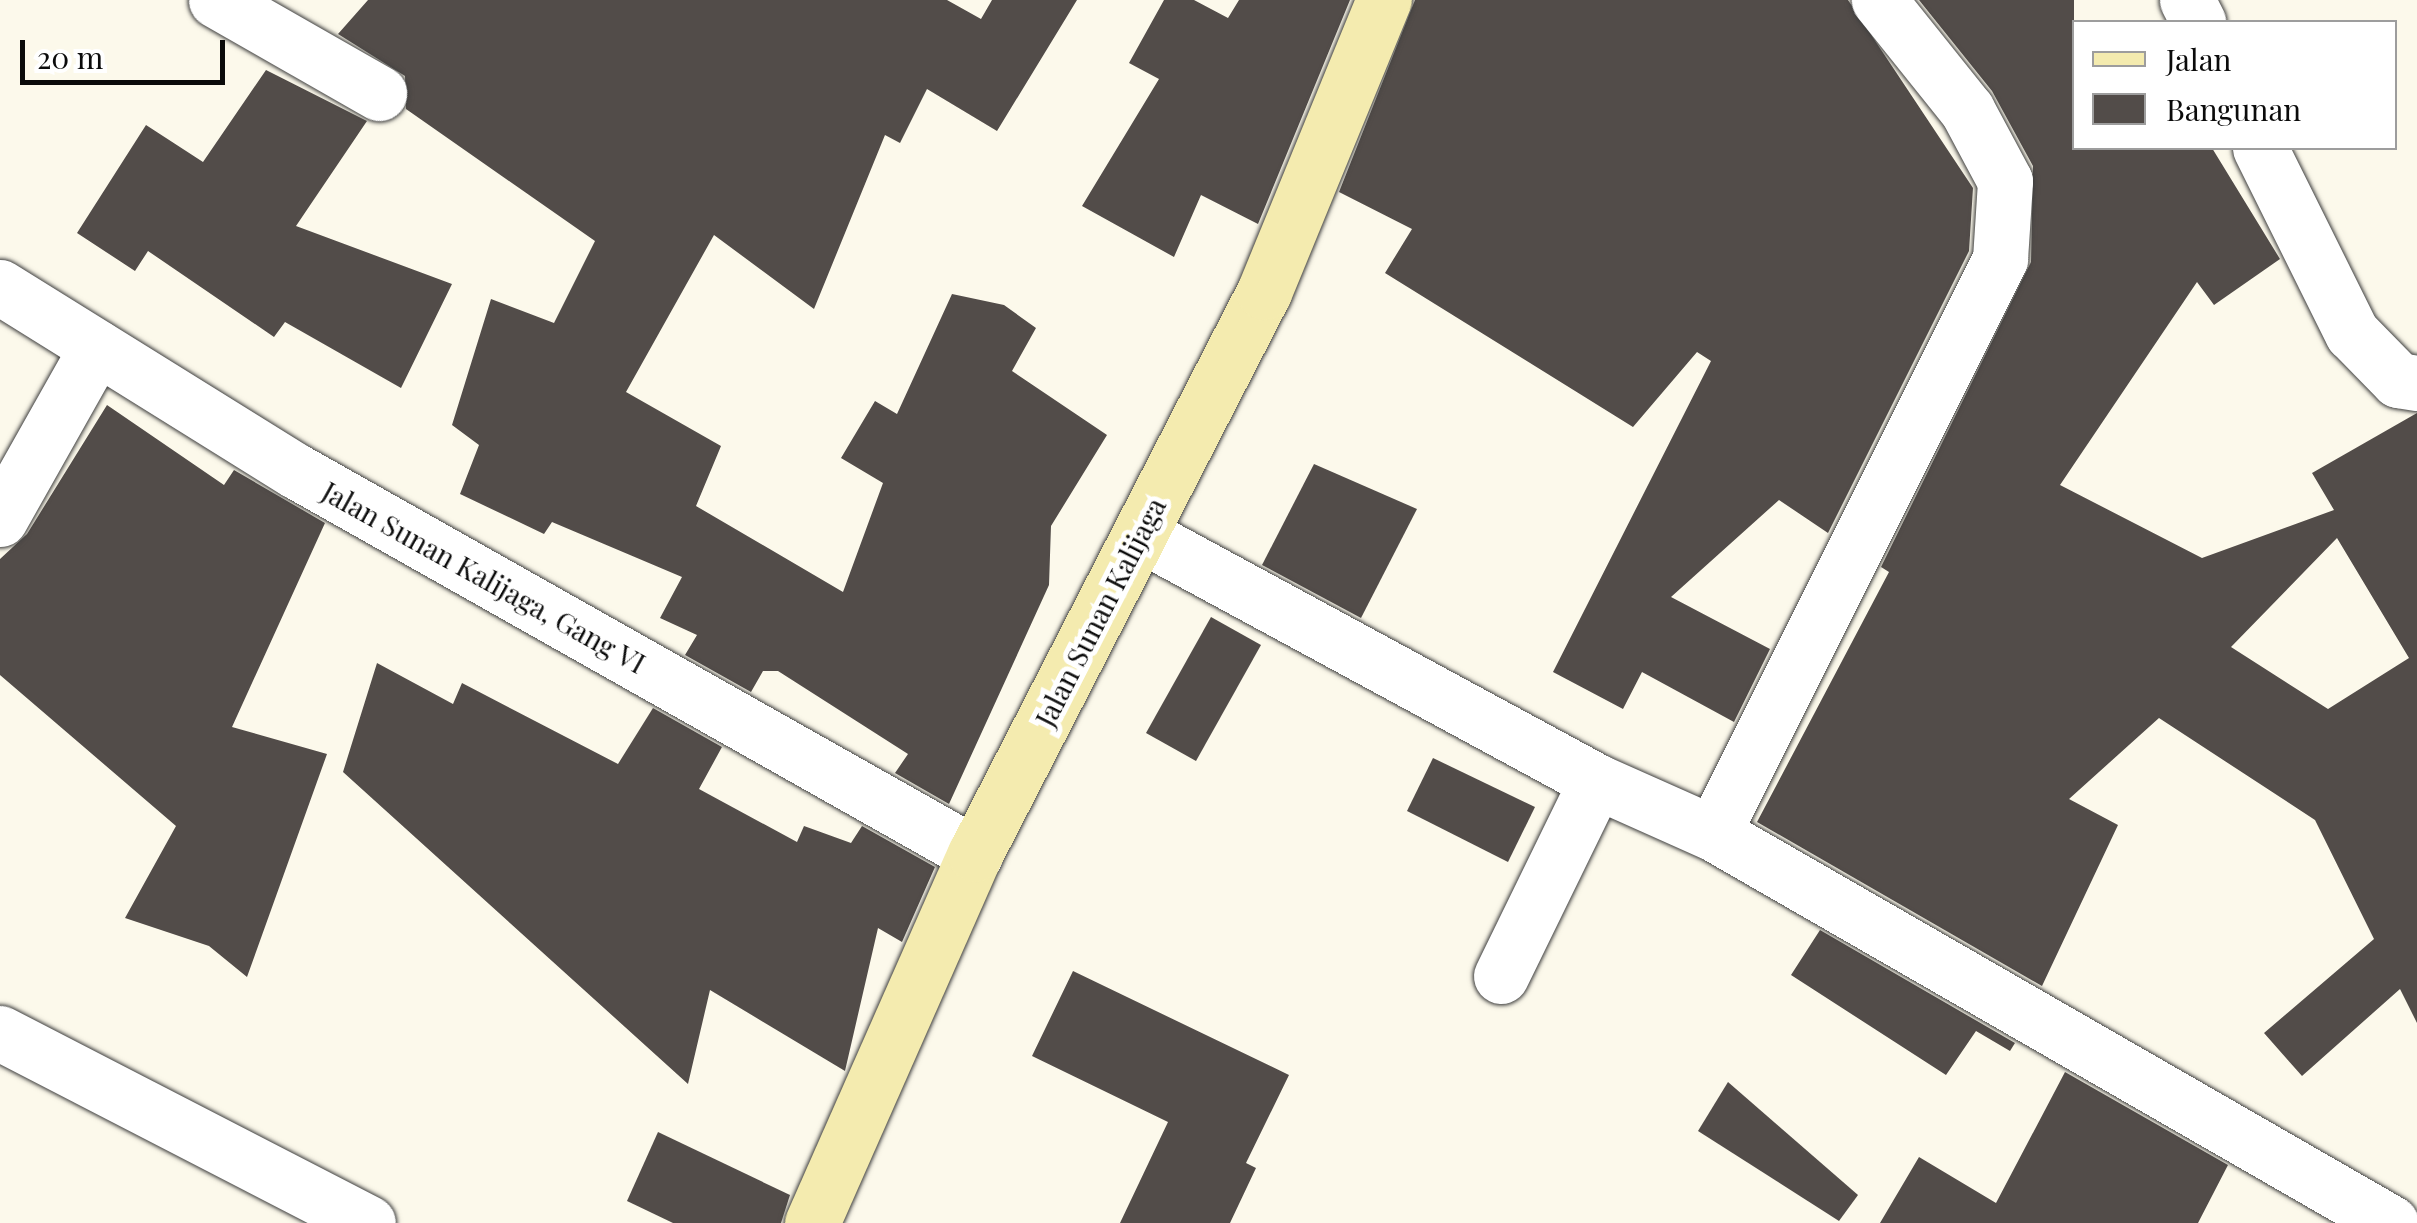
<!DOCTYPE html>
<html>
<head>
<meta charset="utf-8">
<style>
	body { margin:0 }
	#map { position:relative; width:2417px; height:1223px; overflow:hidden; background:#fcf9eb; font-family:"Playfair Display",serif }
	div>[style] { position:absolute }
	.building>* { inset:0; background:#524c49 }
	.roads { filter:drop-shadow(0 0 2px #3e3e3e) drop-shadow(0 0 2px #3e3e3e) }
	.street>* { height:55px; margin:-27.5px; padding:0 27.5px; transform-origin:27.5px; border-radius:27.5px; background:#fff }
	.secondary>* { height:55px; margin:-27.5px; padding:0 27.5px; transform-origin:27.5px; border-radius:27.5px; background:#f4ebaf }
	span { translate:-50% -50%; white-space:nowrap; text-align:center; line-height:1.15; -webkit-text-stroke:10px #fff; paint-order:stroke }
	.street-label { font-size:28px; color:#0b0b0b }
	.legend { position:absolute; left:2072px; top:20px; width:325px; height:130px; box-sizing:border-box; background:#fff; border:2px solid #9d9d9d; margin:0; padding:12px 18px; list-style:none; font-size:30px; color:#0b0b0b }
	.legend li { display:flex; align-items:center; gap:20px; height:50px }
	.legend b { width:50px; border:2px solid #9d9d9d }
	.scale { position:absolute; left:20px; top:40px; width:205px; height:45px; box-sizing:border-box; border:5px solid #0b0b0b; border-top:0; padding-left:12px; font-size:30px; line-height:35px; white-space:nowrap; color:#0b0b0b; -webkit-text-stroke:8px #fff; paint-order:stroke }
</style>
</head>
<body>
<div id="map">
	<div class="building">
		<div style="clip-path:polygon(368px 0,947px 0,981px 19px,992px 0,1077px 0,997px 131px,927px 89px,900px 143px,885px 135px,814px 309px,714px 235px,626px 392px,721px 446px,696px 506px,843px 592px,883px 483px,841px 458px,875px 401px,897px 414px,952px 294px,1004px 305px,1036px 328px,1012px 371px,1107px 435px,1051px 526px,1049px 585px,949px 804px,895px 773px,908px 754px,778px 671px,763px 671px,751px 692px,685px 655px,697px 635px,660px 618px,682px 577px,552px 522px,544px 534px,460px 494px,479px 445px,452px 425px,491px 299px,554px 323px,595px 241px,406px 109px,405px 76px,338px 34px)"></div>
		<div style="clip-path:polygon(1164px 0,1194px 0,1228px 18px,1239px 0,1350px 0,1258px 224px,1201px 195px,1174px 257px,1082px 206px,1159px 79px,1129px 63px)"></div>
		<div style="clip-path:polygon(1415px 0,1848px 0,1973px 188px,1969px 251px,1828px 533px,1779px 500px,1671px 597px,1770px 649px,1734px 722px,1642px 672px,1623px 709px,1553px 672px,1711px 361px,1697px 352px,1633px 427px,1385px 273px,1412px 229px,1339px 192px)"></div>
		<div style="clip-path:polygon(evenodd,1919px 0,2074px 0,2074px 148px,2212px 148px,2280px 259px,2214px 305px,2197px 282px,2060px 485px,2202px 558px,2334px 510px,2312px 473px,2417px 413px,2417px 1023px,2400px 989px,2302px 1076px,2264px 1033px,2374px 939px,2315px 820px,2159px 718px,2069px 799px,2118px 825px,2042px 986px,1757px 822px,1889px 572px,1881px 567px,2031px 262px,2033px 166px,1992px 91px,1919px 0,2337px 538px,2409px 658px,2328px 709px,2231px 647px,2337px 538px)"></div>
		<div style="clip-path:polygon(266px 70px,367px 121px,296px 226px,452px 284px,401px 388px,285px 322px,274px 337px,148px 251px,135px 271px,77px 233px,146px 125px,203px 162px)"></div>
		<div style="clip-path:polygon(107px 405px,224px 485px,234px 470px,325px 523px,232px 727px,327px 754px,247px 977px,209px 946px,125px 918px,176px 826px,0 675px,0 559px,27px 534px)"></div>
		<div style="clip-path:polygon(1314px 464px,1417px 509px,1361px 618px,1262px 565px)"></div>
		<div style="clip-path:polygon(1211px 617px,1261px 645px,1196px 761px,1146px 733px)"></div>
		<div style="clip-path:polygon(377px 663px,453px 704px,462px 683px,618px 764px,653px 708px,722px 747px,699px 789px,797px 842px,804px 826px,851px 843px,862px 826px,935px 867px,902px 942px,878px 928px,845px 1071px,710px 990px,688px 1084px,343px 772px)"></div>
		<div style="clip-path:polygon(1433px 758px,1535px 807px,1508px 862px,1407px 811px)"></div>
		<div style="clip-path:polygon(1820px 930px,2015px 1043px,2010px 1051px,1976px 1031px,1946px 1075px,1791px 975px)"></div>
		<div style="clip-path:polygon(1073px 971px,1289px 1075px,1246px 1163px,1256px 1168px,1230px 1223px,1120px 1223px,1168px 1122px,1032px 1056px)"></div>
		<div style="clip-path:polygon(2065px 1072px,2228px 1165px,2198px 1223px,1880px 1223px,1919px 1157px,1996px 1203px)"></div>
		<div style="clip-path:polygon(1728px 1082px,1858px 1195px,1839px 1221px,1698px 1131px)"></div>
		<div style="clip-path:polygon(658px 1132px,790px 1195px,781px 1223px,673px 1223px,627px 1201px)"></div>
	</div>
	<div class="roads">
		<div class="street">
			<div style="left:216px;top:0;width:188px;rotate:29.7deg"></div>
			<div style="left:2187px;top:0;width:25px;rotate:63deg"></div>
			<div style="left:2260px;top:148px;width:207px;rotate:63.6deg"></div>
			<div style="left:2352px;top:333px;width:66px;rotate:45.6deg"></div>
			<div style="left:2398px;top:380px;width:19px;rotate:9deg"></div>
			<div style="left:0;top:287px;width:349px;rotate:31.9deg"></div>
			<div style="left:296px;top:471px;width:780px;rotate:29.43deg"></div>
			<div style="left:0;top:519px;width:197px;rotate:-60.6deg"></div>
			<div style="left:1140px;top:534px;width:519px;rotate:28.44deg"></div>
			<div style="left:1596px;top:781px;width:128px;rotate:24deg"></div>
			<div style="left:1713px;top:833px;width:782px;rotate:29.91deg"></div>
			<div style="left:1713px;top:833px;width:642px;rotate:-63.43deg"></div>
			<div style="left:2000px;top:259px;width:78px;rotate:-86.3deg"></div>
			<div style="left:2005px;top:181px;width:81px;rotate:-118.2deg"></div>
			<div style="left:1967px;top:110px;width:141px;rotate:-128.7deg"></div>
			<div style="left:1501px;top:976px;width:217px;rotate:-64deg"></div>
			<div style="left:0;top:1033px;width:414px;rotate:27.3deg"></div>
		</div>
		<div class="secondary">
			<div style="left:812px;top:1223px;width:403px;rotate:-66.2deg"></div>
			<div style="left:975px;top:854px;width:632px;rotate:-62.79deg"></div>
			<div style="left:1264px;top:292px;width:316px;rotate:-67.7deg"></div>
		</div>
	</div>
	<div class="street-label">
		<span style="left:484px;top:577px;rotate:29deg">Jalan Sunan Kalijaga, Gang VI</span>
		<span style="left:1100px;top:612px;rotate:-63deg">Jalan Sunan Kalijaga</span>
	</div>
	<ul class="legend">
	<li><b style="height:12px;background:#f4ebaf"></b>Jalan</li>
	<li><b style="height:28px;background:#524c49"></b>Bangunan</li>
	</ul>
	<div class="scale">20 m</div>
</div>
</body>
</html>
